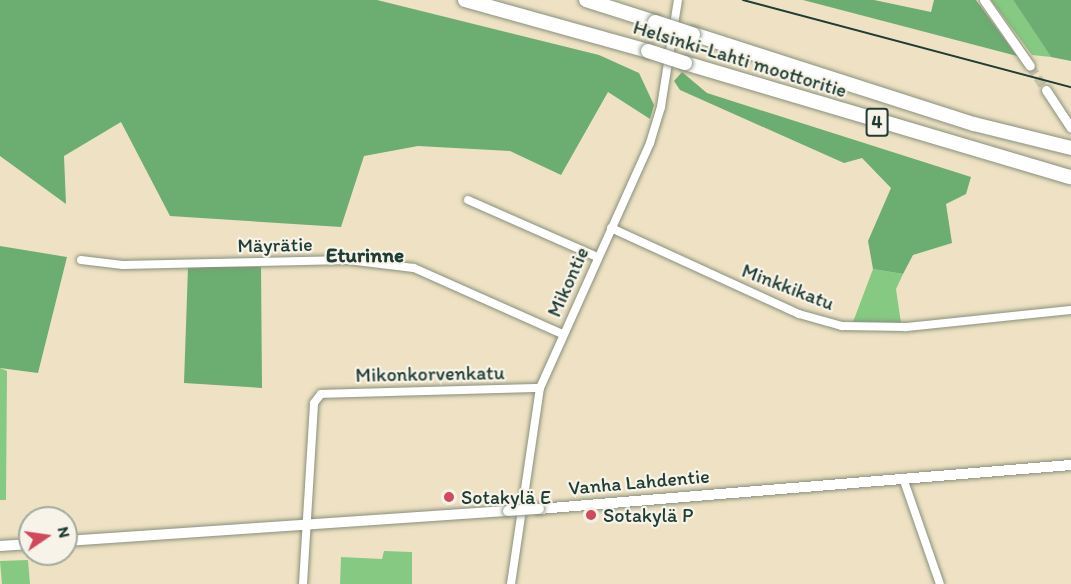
<!DOCTYPE html>
<html>
<head>
<meta charset="utf-8">
<style>
	body { margin:0 }
	#map { position:relative; width:1071px; height:584px; overflow:hidden; background:#efe2c4; font-family:Itim,sans-serif }
	div>[style] { position:absolute }
	.green>* { inset:0; background:#85c983 }
	.forest>* { inset:0; background:#6cad71 }
	.tertiary-tunnel>* { height:9px; margin-top:-4.5px; transform-origin:0; background:repeating-linear-gradient(90deg,#c5c1a7 0 9px,transparent 0 13.5px) }
	.roads { filter:drop-shadow(0 0 2px #87907c) drop-shadow(0 0 2px #87907c) }
	.minor>* { height:8px; margin:-4px; padding:0 4px; transform-origin:4px; border-radius:4px; background:#fff }
	.tertiary>* { height:9px; margin:-4.5px; padding:0 4.5px; transform-origin:4.5px; border-radius:4.5px; background:#fff }
	.secondary>* { height:10px; margin:-5px; padding:0 5px; transform-origin:5px; border-radius:5px; background:#fff }
	.motorway>* { height:14px; margin:-7px; padding:0 7px; transform-origin:7px; border-radius:7px; background:#fff }
	.rail>* { height:2px; margin:-1px; padding:0 1px; transform-origin:1px; border-radius:1px; background:#1f3d34 }
	.bridges { filter:drop-shadow(0 0 2px #87907c) drop-shadow(0 0 2px #87907c) }
	.secondary-bridge>* { height:10px; margin:-5px; padding:0 5px; transform-origin:5px; border-radius:5px; background:#fff }
	.motorway-bridge>* { height:14px; margin:-7px; padding:0 7px; transform-origin:7px; border-radius:7px; background:#fff }
	.dots>* { width:16px; height:16px; translate:-50% -50%; box-sizing:border-box; border:3px solid #f7f3e8; border-radius:50% }
	span { translate:-50% -50%; white-space:nowrap; text-align:center; line-height:1.15; -webkit-text-stroke:4.5px #f7f3e8; paint-order:stroke }
	.shield-label span { padding:2px 4px; background:#f7f3e8; border:2px solid; border-radius:4px; -webkit-text-stroke-width:0 }
	.shield-label { font-size:18px; color:#1f3d34; font-weight:700 }
	.street-label { font-size:20px; color:#1f3d34 }
	.poi-label { font-size:20px; color:#1f3d34 }
	.left { translate:0 -50%; text-align:left }
	.neighbourhood-label { font-size:21px; color:#1f3d34; font-weight:700 }
	.north { position:absolute; left:18px; top:506px; width:60px; height:60px; box-sizing:border-box; background:#f7f3e8; border:2px solid #a1aaa0; border-radius:50%; rotate:77deg; font-size:16px; font-weight:700; line-height:24px; text-align:center; color:#1f3d34 }
	.north::after { content:''; display:block; margin:auto; width:21px; height:27px; background:#d1495b; clip-path:polygon(50% 0,100% 100%,50% 72%,0 100%) }
</style>
</head>
<body>
<div id="map">
	<div class="green">
		<div style="clip-path:polygon(991px 0,1013px 0,1051px 57px,1032px 55px)"></div>
		<div style="clip-path:polygon(873px 269px,903px 274px,896px 289px,901px 323px,853px 322px)"></div>
		<div style="clip-path:polygon(0 368px,7px 371px,6px 500px,0 500px)"></div>
		<div style="clip-path:polygon(384px 551px,412px 552px,412px 584px,340px 584px,341px 557px,382px 559px)"></div>
		<div style="clip-path:polygon(28px 560px,30px 584px,2px 584px,0 561px)"></div>
	</div>
	<div class="forest">
		<div style="clip-path:polygon(0 0,377px 0,599px 55px,639px 73px,654px 105px,650px 119px,608px 92px,561px 175px,510px 151px,418px 146px,364px 156px,341px 227px,170px 216px,121px 122px,64px 156px,66px 204px,0 156px)"></div>
		<div style="clip-path:polygon(803px 0,874px 0,931px 12px,934px 0,976px 0,1017px 56px)"></div>
		<div style="clip-path:polygon(1013px 0,1071px 0,1071px 61px,1051px 57px)"></div>
		<div style="clip-path:polygon(682px 72px,707px 93px,971px 177px,966px 194px,946px 204px,952px 243px,913px 255px,903px 274px,873px 269px,868px 241px,891px 188px,862px 158px,844px 163px,680px 90px,674px 81px)"></div>
		<div style="clip-path:polygon(0 246px,67px 257px,38px 373px,0 368px)"></div>
		<div style="clip-path:polygon(188px 267px,261px 267px,262px 388px,184px 383px)"></div>
	</div>
	<div class="tertiary-tunnel">
		<div style="left:1030px;top:66px;width:29px;rotate:56deg"></div>
	</div>
	<div class="roads">
		<div class="minor">
			<div style="left:468px;top:200px;width:141px;rotate:23.8deg"></div>
			<div style="left:611px;top:228px;width:207px;rotate:24.6deg"></div>
			<div style="left:799px;top:314px;width:45px;rotate:15.6deg"></div>
			<div style="left:842px;top:326px;width:64px;rotate:0.9deg"></div>
			<div style="left:906px;top:327px;width:166px;rotate:-5.9deg"></div>
			<div style="left:81px;top:260px;width:42px;rotate:6.8deg"></div>
			<div style="left:123px;top:265px;width:225px;rotate:-1.3deg"></div>
			<div style="left:348px;top:260px;width:66px;rotate:6.9deg"></div>
			<div style="left:414px;top:268px;width:162px;rotate:24deg"></div>
			<div style="left:903px;top:478px;width:112px;rotate:70.8deg"></div>
			<div style="left:303px;top:584px;width:181px;rotate:-86.5deg"></div>
			<div style="left:314px;top:403px;width:11px;rotate:-52deg"></div>
			<div style="left:321px;top:394px;width:219px;rotate:-1.6deg"></div>
			<div style="left:511px;top:584px;width:198px;rotate:-81.6deg"></div>
			<div style="left:540px;top:388px;width:269px;rotate:-65.8deg"></div>
			<div style="left:650px;top:143px;width:38px;rotate:-73deg"></div>
			<div style="left:661px;top:107px;width:108px;rotate:-81deg"></div>
		</div>
		<div class="tertiary">
			<div style="left:984px;top:0;width:80px;rotate:55.1deg"></div>
			<div style="left:1046px;top:90px;width:45px;rotate:56.7deg"></div>
		</div>
		<div class="secondary">
			<div style="left:539px;top:509px;width:534px;rotate:-4.73deg"></div>
			<div style="left:66px;top:541px;width:443px;rotate:-3.9deg"></div>
			<div style="left:0;top:546px;width:30px;rotate:-4deg"></div>
		</div>
		<div class="motorway">
			<div style="left:465px;top:0;width:190px;rotate:15.6deg"></div>
			<div style="left:586px;top:0;width:72px;rotate:17.7deg"></div>
			<div style="left:693px;top:34px;width:295px;rotate:17.8deg"></div>
			<div style="left:974px;top:124px;width:100px;rotate:13.9deg"></div>
			<div style="left:685px;top:63px;width:402px;rotate:16.5deg"></div>
		</div>
	</div>
	<div class="rail">
		<div style="left:743px;top:0;width:339px;rotate:14.9deg"></div>
	</div>
	<div class="bridges">
		<div class="secondary-bridge">
			<div style="left:508px;top:511px;width:31px;rotate:-4deg"></div>
		</div>
		<div class="motorway-bridge">
			<div style="left:655px;top:22px;width:40px;rotate:18deg"></div>
			<div style="left:648px;top:51px;width:39px;rotate:18deg"></div>
		</div>
	</div>
	<div class="dots">
		<div style="left:449px;top:497px;background:#d1495b"></div>
		<div style="left:591px;top:515px;background:#d1495b"></div>
	</div>
	<div class="shield-label">
		<span style="left:877px;top:122px">4</span>
	</div>
	<div class="street-label">
		<span style="left:740px;top:59px;rotate:17deg">Helsinki-Lahti moottoritie</span>
		<span style="left:275px;top:245px;rotate:-1deg">Mäyrätie</span>
		<span style="left:568px;top:282px;rotate:-66deg">Mikontie</span>
		<span style="left:788px;top:287px;rotate:21deg">Minkkikatu</span>
		<span style="left:430px;top:374px;rotate:-1deg">Mikonkorvenkatu</span>
		<span style="left:639px;top:482px;rotate:-5deg">Vanha Lahdentie</span>
	</div>
	<div class="poi-label">
		<span class="left" style="left:461px;top:497px">Sotakylä E</span>
		<span class="left" style="left:603px;top:515px">Sotakylä P</span>
	</div>
	<div class="neighbourhood-label">
		<span style="left:365px;top:255px">Eturinne</span>
	</div>
	<div class="north">N</div>
</div>
</body>
</html>
